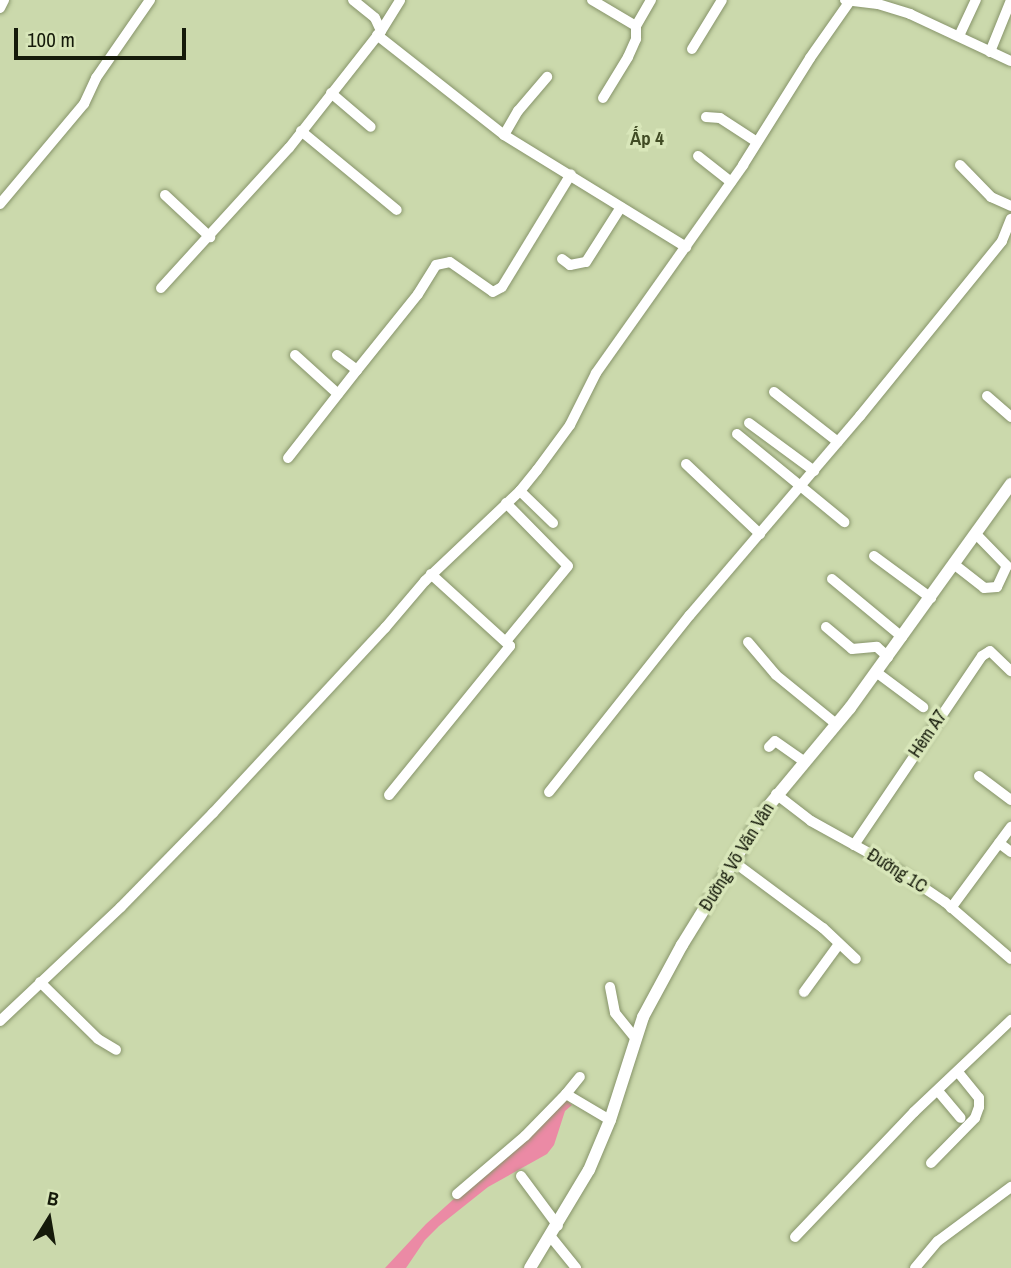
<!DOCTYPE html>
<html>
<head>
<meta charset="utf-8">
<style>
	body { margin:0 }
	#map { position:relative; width:1011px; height:1268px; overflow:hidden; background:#cbd9ac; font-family:"Archivo Narrow",sans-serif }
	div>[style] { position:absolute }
	.water>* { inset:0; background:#eb8aa5 }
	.roads { filter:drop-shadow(0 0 2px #87946a) drop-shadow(0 0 2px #87946a) }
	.minor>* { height:10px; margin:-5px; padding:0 5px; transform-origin:5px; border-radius:5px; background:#fff }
	.tertiary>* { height:12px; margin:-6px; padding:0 6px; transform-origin:6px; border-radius:6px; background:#fff }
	span { translate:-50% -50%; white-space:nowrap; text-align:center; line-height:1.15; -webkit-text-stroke:7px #d8e6b9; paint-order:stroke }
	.street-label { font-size:18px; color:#151a0a }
	.neighbourhood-label { font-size:19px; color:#404b24; font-weight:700 }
	.north { position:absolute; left:14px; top:1184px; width:70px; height:70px; -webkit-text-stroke:5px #d8e6b9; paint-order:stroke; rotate:11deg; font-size:19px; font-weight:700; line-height:28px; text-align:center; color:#151a0a }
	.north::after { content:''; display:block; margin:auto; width:24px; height:32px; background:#151a0a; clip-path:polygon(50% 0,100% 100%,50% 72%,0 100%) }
	.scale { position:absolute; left:14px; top:28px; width:172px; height:32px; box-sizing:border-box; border:4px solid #151a0a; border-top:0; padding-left:9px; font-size:21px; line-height:24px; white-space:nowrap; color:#151a0a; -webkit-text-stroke:5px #d8e6b9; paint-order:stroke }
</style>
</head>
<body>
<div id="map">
	<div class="water">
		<div style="clip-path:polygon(565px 1099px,572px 1105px,565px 1111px,554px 1145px,547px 1154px,488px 1187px,439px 1226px,425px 1240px,406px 1268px,385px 1268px,426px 1224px)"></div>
	</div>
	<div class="roads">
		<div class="minor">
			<div style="left:353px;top:0;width:28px;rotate:39deg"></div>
			<div style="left:375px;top:18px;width:14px;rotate:65deg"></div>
			<div style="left:592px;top:0;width:51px;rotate:30.6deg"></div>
			<div style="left:845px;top:0;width:33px;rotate:7deg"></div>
			<div style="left:878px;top:4px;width:34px;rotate:17deg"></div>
			<div style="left:910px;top:14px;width:111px;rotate:25deg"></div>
			<div style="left:0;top:8px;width:9px;rotate:-63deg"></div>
			<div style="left:377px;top:35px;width:162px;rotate:38.2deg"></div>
			<div style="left:504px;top:135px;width:214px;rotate:31.6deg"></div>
			<div style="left:959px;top:36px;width:40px;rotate:-65deg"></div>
			<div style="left:692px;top:49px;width:57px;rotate:-58.5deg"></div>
			<div style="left:990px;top:52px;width:56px;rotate:-68deg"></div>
			<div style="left:331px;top:93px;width:52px;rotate:40.4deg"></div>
			<div style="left:603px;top:98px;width:48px;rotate:-58.6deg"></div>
			<div style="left:628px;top:57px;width:20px;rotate:-66deg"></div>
			<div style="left:636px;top:39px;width:13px;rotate:-90deg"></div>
			<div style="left:636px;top:26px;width:30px;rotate:-60deg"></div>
			<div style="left:706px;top:117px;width:14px;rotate:4deg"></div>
			<div style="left:720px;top:118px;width:44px;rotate:33deg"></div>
			<div style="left:301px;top:131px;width:124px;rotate:39.5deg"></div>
			<div style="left:504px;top:135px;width:28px;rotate:-60deg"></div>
			<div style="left:518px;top:111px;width:45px;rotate:-49.5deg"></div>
			<div style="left:698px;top:156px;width:42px;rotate:38.2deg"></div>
			<div style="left:960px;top:165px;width:45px;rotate:45.9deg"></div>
			<div style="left:991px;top:197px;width:22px;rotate:24deg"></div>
			<div style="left:165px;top:195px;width:62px;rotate:43deg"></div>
			<div style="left:0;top:204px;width:131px;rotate:-50deg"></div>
			<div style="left:84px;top:104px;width:29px;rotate:-65deg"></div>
			<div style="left:96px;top:78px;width:95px;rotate:-55.3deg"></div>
			<div style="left:562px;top:259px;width:10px;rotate:37deg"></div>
			<div style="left:570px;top:265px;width:16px;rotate:-11deg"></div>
			<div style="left:586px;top:262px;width:65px;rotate:-57.5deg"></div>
			<div style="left:161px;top:288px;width:190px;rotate:-47.6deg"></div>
			<div style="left:289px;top:148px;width:149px;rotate:-51.8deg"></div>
			<div style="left:381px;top:31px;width:36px;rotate:-58deg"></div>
			<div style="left:295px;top:355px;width:58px;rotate:42.2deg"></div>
			<div style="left:337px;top:355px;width:25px;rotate:37deg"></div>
			<div style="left:357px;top:370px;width:97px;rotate:-51.2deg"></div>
			<div style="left:418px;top:294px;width:34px;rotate:-58deg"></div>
			<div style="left:436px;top:265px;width:14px;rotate:-12deg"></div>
			<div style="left:450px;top:262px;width:52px;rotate:34.9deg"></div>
			<div style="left:493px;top:292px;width:10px;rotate:-29deg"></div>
			<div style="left:502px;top:287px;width:132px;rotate:-58.6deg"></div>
			<div style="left:774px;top:392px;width:81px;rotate:38deg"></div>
			<div style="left:987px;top:396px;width:32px;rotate:41deg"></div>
			<div style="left:749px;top:423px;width:81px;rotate:36.4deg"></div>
			<div style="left:737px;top:434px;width:139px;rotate:39.4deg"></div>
			<div style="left:288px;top:458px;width:112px;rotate:-51.9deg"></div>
			<div style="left:686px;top:464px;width:102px;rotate:43.4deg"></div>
			<div style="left:520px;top:491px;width:46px;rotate:44.1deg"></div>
			<div style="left:506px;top:503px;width:88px;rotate:45.5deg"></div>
			<div style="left:568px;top:566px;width:96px;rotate:129.5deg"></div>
			<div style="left:874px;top:556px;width:71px;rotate:36.4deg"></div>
			<div style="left:955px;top:565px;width:37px;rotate:38deg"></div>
			<div style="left:984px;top:588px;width:13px;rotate:-4deg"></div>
			<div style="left:997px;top:587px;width:23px;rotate:-65deg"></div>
			<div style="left:1007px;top:566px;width:45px;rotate:-134.1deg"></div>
			<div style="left:832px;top:579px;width:91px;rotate:39.6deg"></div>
			<div style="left:826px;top:627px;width:34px;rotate:40deg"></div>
			<div style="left:852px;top:649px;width:25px;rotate:-5deg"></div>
			<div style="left:877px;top:647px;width:15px;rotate:42deg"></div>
			<div style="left:748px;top:642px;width:43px;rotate:49.7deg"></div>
			<div style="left:776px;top:675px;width:77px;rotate:39.2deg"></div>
			<div style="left:876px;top:672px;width:59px;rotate:36.7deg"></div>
			<div style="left:769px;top:747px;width:8px;rotate:-45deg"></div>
			<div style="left:775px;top:741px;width:35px;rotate:35deg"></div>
			<div style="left:979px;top:776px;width:40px;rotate:37deg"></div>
			<div style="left:549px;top:792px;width:226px;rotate:-51.5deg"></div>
			<div style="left:690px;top:615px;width:262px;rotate:-49.5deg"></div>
			<div style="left:860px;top:416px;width:225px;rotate:-50.9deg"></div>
			<div style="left:1002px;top:241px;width:24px;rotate:-68deg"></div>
			<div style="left:776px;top:794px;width:44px;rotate:37.6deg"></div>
			<div style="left:811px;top:821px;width:87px;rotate:28.9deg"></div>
			<div style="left:887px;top:863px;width:70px;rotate:33.9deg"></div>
			<div style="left:945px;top:902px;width:87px;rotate:40.8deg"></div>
			<div style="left:389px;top:795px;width:192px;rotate:-50.9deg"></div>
			<div style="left:510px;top:646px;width:107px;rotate:-137.7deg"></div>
			<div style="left:999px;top:843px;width:15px;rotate:37deg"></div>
			<div style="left:854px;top:845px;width:228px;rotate:-55.9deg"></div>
			<div style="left:982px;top:656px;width:9px;rotate:-32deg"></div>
			<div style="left:990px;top:651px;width:29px;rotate:44deg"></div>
			<div style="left:734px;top:862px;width:111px;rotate:36.6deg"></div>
			<div style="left:823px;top:928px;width:45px;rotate:43.2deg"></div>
			<div style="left:951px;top:908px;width:101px;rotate:-53.5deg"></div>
			<div style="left:40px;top:982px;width:81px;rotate:44.5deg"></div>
			<div style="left:98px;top:1039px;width:21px;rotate:31deg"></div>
			<div style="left:610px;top:987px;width:26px;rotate:79deg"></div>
			<div style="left:615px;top:1013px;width:32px;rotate:51deg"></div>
			<div style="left:804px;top:992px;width:59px;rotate:-53.9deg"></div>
			<div style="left:0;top:1021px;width:166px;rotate:-43.3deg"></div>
			<div style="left:121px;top:907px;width:132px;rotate:-45.6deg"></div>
			<div style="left:213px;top:813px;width:253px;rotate:-47.1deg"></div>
			<div style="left:385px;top:628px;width:62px;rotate:-49.6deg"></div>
			<div style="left:425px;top:581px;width:131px;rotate:-43.5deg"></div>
			<div style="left:520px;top:491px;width:27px;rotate:-51deg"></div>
			<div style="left:537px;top:470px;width:56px;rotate:-53.7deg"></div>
			<div style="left:570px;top:425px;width:58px;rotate:-63.4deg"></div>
			<div style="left:596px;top:373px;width:255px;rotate:-54.7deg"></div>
			<div style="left:743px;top:165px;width:126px;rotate:-57.9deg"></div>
			<div style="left:810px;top:58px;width:70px;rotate:-54.9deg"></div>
			<div style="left:938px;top:1091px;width:35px;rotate:50deg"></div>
			<div style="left:566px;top:1094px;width:22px;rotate:-51deg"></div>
			<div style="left:931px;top:1163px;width:63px;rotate:-45.6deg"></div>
			<div style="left:975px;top:1118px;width:12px;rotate:-70deg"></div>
			<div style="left:979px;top:1107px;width:9px;rotate:-90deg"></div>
			<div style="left:979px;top:1098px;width:33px;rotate:-129deg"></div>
			<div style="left:521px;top:1176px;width:62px;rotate:53.5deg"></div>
			<div style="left:457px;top:1194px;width:89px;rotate:-40.5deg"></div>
			<div style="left:525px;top:1136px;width:59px;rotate:-45.7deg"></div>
			<div style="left:566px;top:1094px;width:51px;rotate:30.6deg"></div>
			<div style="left:551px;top:1237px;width:40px;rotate:51deg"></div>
			<div style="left:795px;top:1237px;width:173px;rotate:-46.4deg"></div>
			<div style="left:914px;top:1112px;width:134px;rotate:-43.5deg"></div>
			<div style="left:915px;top:1268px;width:35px;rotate:-50deg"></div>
			<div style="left:938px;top:1241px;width:91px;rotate:-36.5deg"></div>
		</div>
		<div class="tertiary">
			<div style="left:530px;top:1268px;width:114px;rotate:-59deg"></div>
			<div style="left:589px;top:1170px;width:54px;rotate:-67.2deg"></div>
			<div style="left:610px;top:1120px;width:108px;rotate:-72.2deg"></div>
			<div style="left:643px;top:1017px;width:82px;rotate:-61.6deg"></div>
			<div style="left:682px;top:945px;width:160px;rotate:-58.3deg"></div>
			<div style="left:766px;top:809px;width:131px;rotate:-50.3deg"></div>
			<div style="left:850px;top:708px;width:276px;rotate:-54.3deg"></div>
		</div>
	</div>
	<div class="street-label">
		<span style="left:928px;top:734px;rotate:-56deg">Hẻm A7</span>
		<span style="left:737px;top:857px;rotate:-58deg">Đường Võ Văn Vân</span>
		<span style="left:897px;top:871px;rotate:32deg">Đường 1C</span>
	</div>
	<div class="neighbourhood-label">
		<span style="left:647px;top:139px">Ấp 4</span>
	</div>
	<div class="north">B</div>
	<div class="scale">100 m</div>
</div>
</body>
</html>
